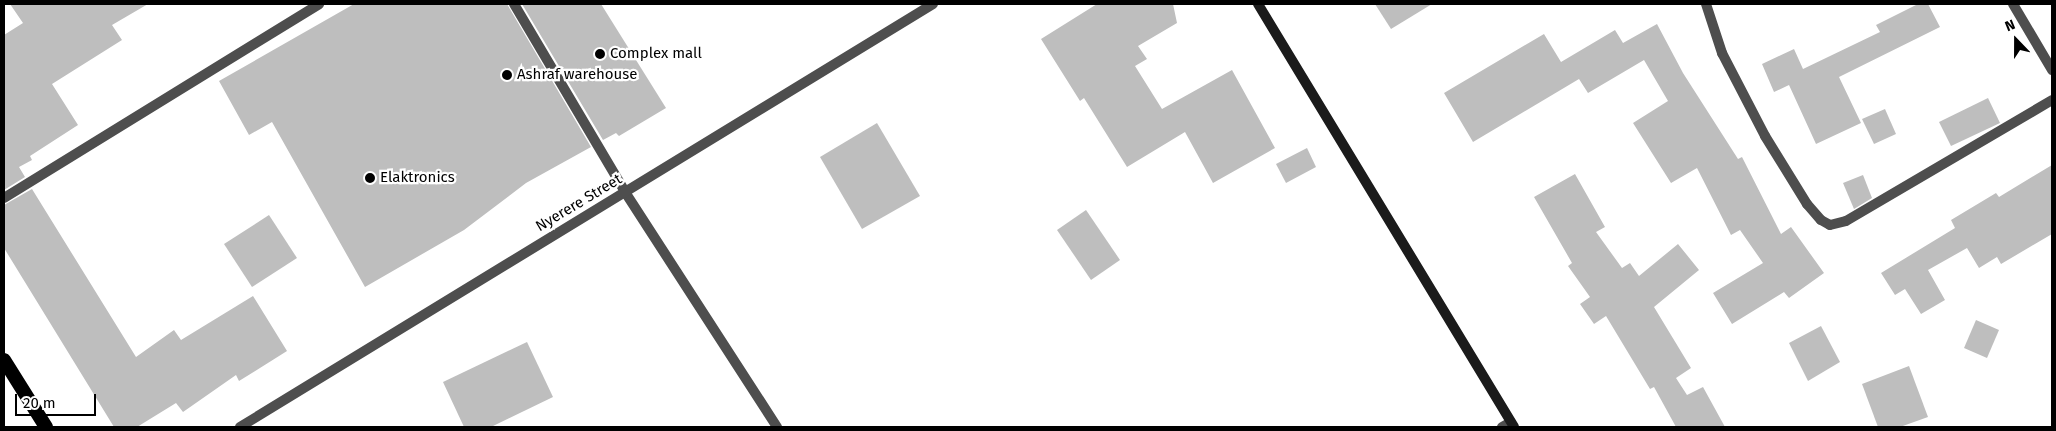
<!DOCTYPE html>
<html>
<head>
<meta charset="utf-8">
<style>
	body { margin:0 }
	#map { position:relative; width:2056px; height:431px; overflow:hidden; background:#fff; font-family:"Fira Sans",sans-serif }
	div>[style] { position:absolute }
	.building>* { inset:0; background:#bebebe }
	.minor>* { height:10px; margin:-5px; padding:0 5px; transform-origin:5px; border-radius:5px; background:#4e4e4e }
	.secondary>* { height:10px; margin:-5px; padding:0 5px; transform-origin:5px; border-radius:5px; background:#1b1b1b }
	.trunk>* { height:14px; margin:-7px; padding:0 7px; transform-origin:7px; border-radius:7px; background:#000 }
	.dots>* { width:14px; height:14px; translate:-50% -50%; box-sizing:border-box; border:2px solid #fff; border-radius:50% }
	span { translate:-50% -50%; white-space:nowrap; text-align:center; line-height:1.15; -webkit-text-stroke:4.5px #fff; paint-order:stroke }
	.poi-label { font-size:15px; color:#000 }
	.left { translate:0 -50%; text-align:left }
	.street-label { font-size:15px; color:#000 }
	.frame { position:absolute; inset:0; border:5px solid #000; pointer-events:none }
	.north { position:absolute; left:1991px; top:15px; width:50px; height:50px; -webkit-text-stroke:4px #fff; paint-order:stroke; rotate:338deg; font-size:14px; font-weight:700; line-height:20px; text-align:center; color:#000 }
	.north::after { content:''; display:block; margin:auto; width:18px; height:22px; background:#000; clip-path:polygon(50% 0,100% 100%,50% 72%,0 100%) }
	.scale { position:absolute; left:15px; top:394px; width:81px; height:22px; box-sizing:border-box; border:2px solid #000; border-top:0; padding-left:6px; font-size:15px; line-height:18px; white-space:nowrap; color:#000; -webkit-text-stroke:4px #fff; paint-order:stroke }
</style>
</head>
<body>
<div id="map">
	<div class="building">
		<div style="clip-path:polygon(10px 4px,148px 4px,112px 25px,122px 40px,52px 84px,78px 125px,30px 156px,32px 160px,19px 167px,25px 177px,4px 190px,4px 35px,23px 23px)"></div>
		<div style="clip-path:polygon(354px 4px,507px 4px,591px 147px,526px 183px,464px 230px,365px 287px,272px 122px,249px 135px,219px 81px)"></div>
		<div style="clip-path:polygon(522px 4px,601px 4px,666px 108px,619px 136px,616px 133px,603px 140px)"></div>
		<div style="clip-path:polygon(1097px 4px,1173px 4px,1177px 23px,1138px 46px,1147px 59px,1135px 66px,1162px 109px,1232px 70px,1275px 148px,1213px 183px,1185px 132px,1127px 167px,1084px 98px,1080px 101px,1041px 39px)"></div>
		<div style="clip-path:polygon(1375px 4px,1432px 4px,1391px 29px)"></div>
		<div style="clip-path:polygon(1918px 4px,1928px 4px,1940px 27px,1839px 77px,1861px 123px,1816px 144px,1789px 85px,1774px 92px,1762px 64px,1794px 49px,1803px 69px,1880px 32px,1876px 25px)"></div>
		<div style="clip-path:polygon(1657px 24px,1683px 73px,1738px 159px,1742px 157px,1781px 234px,1791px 227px,1824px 273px,1789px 298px,1784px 292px,1732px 324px,1713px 293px,1763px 263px,1740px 230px,1731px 235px,1697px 168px,1671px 183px,1633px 123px,1668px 101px,1644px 60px,1588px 93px,1579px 79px,1473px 142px,1444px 93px,1544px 34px,1561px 62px,1615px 30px,1623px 43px)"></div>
		<div style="clip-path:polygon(1988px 98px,2000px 123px,1951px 146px,1939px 122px)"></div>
		<div style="clip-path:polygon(1885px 109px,1896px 134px,1874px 144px,1862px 119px)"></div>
		<div style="clip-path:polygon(877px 123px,920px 196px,862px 229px,820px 157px)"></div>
		<div style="clip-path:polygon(1307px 148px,1316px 167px,1286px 183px,1276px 164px)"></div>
		<div style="clip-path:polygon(2052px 165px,2052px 234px,2001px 264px,1997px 257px,1979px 268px,1967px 248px,1928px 270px,1945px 300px,1921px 314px,1905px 289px,1895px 295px,1881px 273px,1955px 228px,1951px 220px,1996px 193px,1999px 197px)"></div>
		<div style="clip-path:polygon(1575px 174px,1605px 227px,1596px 232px,1622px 268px,1630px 263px,1639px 276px,1678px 244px,1699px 270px,1654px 307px,1691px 368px,1676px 378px,1687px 395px,1703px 387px,1725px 427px,1676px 427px,1654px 387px,1650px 389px,1606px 316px,1594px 324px,1580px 304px,1590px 297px,1568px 266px,1572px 263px,1534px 197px)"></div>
		<div style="clip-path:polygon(1863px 175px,1872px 198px,1854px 209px,1843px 183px)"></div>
		<div style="clip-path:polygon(32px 189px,136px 357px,174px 330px,181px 340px,253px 296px,287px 351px,239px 381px,236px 375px,183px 412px,176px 403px,137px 427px,114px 427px,4px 248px,4px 205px)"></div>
		<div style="clip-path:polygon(1086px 210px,1120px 260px,1091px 280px,1057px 230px)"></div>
		<div style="clip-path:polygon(269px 215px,297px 258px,252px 287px,224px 244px)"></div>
		<div style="clip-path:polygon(1976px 320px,1999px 330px,1987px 358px,1964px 348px)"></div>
		<div style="clip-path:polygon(1821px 326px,1840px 362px,1808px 381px,1789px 343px)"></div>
		<div style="clip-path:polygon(527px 342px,553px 397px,491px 427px,464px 427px,443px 382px)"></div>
		<div style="clip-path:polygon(1909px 366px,1928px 417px,1900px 427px,1878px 427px,1862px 384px)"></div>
	</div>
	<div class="minor">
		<div style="left:514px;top:4px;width:218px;rotate:59.4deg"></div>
		<div style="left:625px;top:192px;width:280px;rotate:57.1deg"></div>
		<div style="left:1706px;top:4px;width:52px;rotate:71.9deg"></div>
		<div style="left:1722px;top:53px;width:93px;rotate:62.6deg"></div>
		<div style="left:1765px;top:136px;width:80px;rotate:58.3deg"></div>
		<div style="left:1807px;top:204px;width:21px;rotate:49deg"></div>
		<div style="left:1821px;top:220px;width:10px;rotate:29deg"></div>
		<div style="left:1830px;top:225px;width:16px;rotate:-14deg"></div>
		<div style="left:1846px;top:221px;width:239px;rotate:-30.4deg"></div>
		<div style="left:2013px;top:4px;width:77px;rotate:59.4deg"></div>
		<div style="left:4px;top:198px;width:370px;rotate:-31.6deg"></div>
		<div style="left:240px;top:427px;width:812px;rotate:-31.4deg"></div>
		<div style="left:1502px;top:427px;width:10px;rotate:-29deg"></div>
	</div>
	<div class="secondary">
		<div style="left:1258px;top:4px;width:494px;rotate:58.8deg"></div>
	</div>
	<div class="trunk">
		<div style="left:4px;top:360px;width:79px;rotate:57.9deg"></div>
	</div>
	<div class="dots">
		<div style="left:600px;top:54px;background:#000"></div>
		<div style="left:507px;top:75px;background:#000"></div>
		<div style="left:370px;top:178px;background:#000"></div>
	</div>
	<div class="poi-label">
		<span class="left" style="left:610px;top:54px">Complex mall</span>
		<span class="left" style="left:517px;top:75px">Ashraf warehouse</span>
		<span class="left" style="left:380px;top:178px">Elaktronics</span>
	</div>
	<div class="street-label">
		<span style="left:579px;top:203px;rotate:-31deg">Nyerere Street</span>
	</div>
	<div class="frame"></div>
	<div class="north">N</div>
	<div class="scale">20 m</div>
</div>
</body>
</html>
